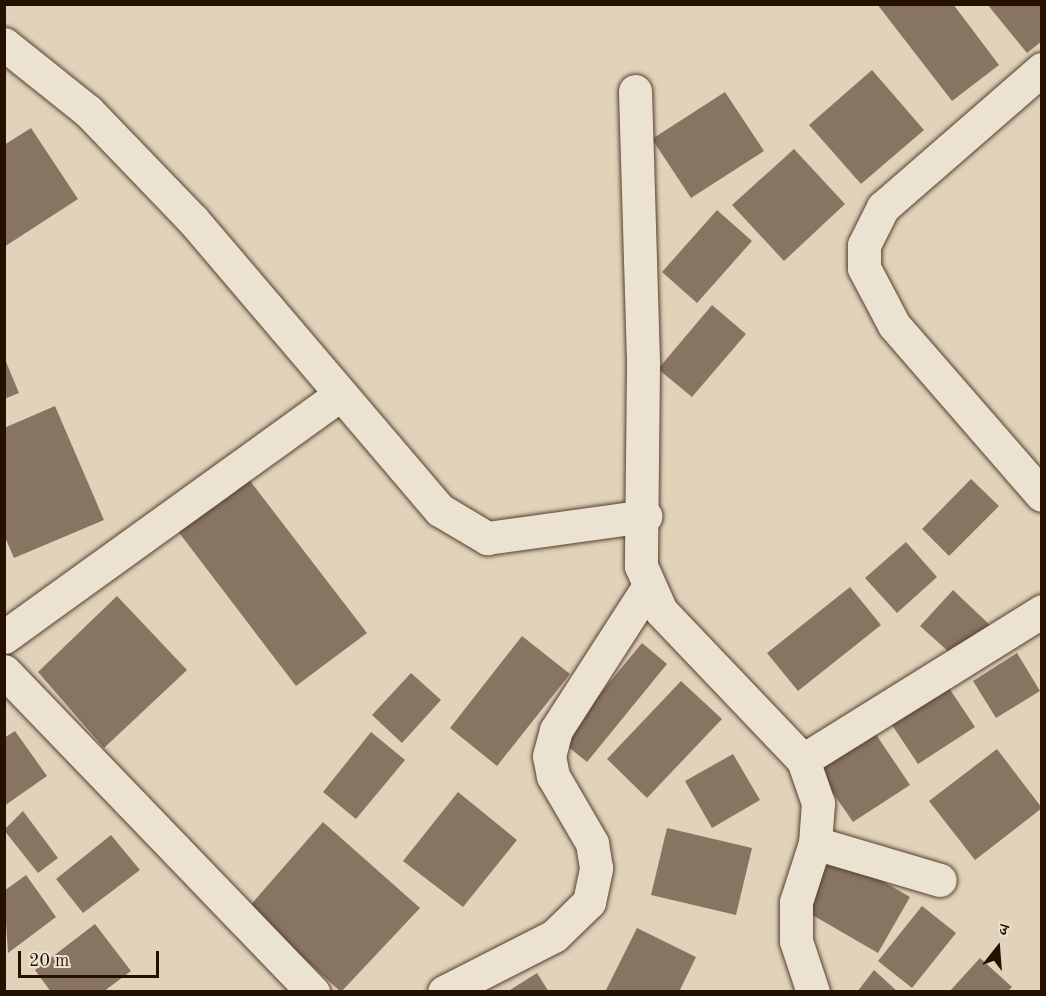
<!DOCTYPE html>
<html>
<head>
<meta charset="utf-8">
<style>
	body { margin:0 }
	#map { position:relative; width:1046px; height:996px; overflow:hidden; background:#e1d2ba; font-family:"Old Standard TT","Noto Serif Devanagari",serif }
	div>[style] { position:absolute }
	.building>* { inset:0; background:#877561 }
	.roads { filter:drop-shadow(0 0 2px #55402e) drop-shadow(0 0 2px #55402e) }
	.street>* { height:33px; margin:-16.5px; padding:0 16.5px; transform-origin:16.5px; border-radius:16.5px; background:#ece2d2 }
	span { translate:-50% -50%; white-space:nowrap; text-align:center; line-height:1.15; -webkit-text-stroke:5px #ece2d2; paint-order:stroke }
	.frame { position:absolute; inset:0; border:6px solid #261000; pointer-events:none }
	.north { position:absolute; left:968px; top:918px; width:60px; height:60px; -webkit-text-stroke:4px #ece2d2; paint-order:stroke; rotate:17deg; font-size:16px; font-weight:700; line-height:24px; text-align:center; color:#261000 }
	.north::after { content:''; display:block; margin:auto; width:21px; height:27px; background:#261000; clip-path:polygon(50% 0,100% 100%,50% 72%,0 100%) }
	.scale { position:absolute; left:18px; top:951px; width:141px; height:27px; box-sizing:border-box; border:3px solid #261000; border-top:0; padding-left:8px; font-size:18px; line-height:21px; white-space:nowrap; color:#261000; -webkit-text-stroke:4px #ece2d2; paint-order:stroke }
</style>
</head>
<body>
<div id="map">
	<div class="building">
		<div style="clip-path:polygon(877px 4px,953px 4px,999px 65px,952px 101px)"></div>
		<div style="clip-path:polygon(987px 4px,1042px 4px,1042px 41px,1027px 53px)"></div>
		<div style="clip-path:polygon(872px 70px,924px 130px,861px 184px,809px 125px)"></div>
		<div style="clip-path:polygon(725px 92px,764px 151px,691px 198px,652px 139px)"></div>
		<div style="clip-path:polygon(31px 128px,78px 199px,4px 247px,4px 145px)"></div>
		<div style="clip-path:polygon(794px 149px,845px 204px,784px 261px,732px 205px)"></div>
		<div style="clip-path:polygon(717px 210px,752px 241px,697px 303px,662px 272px)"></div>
		<div style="clip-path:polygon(712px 305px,746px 334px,692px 397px,658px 369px)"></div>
		<div style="clip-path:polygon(4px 357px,19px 393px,4px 399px)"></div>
		<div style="clip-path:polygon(55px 406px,104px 520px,14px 558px,4px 535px,4px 428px)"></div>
		<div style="clip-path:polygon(247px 477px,367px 633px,296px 686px,177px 530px)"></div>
		<div style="clip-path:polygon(971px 479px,999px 506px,949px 556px,922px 529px)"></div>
		<div style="clip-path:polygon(906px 542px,937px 577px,897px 613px,865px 578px)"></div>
		<div style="clip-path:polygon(850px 587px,881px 625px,798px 691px,767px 653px)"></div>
		<div style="clip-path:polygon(953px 590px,992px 627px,960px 662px,920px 626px)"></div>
		<div style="clip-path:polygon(117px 596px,187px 670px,104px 748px,38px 672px)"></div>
		<div style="clip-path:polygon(522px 636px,570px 674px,497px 766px,450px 728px)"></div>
		<div style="clip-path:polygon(642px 643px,667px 664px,587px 762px,561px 741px)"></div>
		<div style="clip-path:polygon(1017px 653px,1040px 691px,996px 718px,973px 681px)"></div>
		<div style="clip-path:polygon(411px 673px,441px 700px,402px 743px,372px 715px)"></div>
		<div style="clip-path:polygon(681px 681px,722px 719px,647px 798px,607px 759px)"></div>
		<div style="clip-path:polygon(947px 685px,975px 727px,918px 764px,890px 722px)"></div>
		<div style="clip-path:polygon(15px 731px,47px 776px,4px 806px,4px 738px)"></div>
		<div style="clip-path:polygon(371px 732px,405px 760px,356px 819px,323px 792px)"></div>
		<div style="clip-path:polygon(875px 733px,910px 785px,853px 822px,818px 771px)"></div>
		<div style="clip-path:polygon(997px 749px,1042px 808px,975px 860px,929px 801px)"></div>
		<div style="clip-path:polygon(733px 754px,760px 800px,712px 828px,685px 781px)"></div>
		<div style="clip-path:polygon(458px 792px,517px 840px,463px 907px,403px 861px)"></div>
		<div style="clip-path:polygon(23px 811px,58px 858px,38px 873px,4px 830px)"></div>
		<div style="clip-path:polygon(323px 822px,420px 908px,341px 992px,248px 908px)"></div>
		<div style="clip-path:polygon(667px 828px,752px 848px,736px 915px,651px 895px)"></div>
		<div style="clip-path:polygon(111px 835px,140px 870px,83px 913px,56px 879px)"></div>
		<div style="clip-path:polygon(834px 853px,910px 897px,878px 953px,802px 909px)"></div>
		<div style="clip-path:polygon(26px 875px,56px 917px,8px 953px,4px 891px)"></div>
		<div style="clip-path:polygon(922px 906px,956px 933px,912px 988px,878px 961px)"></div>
		<div style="clip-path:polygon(95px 924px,131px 971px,103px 992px,51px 992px,35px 970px)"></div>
		<div style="clip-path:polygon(637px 928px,696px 957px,679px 992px,605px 992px)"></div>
		<div style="clip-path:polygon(980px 958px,1012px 987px,1007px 992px,949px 992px)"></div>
		<div style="clip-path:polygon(874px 970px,898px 992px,857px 992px)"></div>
		<div style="clip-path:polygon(537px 973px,549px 992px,507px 992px)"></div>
	</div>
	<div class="roads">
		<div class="street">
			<div style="left:4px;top:44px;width:107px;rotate:38.6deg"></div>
			<div style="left:88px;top:111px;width:151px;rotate:46.1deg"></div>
			<div style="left:193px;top:220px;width:381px;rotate:49.6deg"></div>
			<div style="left:440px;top:510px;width:55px;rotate:30.8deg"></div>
			<div style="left:487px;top:538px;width:160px;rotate:-7.9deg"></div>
			<div style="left:1042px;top:69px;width:211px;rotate:139deg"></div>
			<div style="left:883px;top:207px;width:42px;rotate:116.6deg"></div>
			<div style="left:864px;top:245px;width:23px;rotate:90deg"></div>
			<div style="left:864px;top:268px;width:64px;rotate:62.2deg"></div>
			<div style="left:894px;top:325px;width:225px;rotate:49deg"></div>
			<div style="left:635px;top:91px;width:274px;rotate:88.3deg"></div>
			<div style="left:643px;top:365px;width:201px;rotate:90.6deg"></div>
			<div style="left:641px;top:566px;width:49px;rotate:66deg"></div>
			<div style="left:661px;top:611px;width:206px;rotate:46.4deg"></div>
			<div style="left:803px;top:760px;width:46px;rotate:70.8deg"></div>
			<div style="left:818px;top:803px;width:40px;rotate:94.3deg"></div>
			<div style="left:815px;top:843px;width:62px;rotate:107.9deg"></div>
			<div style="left:796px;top:902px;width:39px;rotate:90deg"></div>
			<div style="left:796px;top:941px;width:54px;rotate:71.6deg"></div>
			<div style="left:4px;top:637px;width:412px;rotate:-35.8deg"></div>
			<div style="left:4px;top:671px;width:446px;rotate:46.1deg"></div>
			<div style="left:803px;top:760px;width:282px;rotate:-31.9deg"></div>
			<div style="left:815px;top:843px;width:130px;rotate:16.5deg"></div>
			<div style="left:444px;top:992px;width:123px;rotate:-27deg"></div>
			<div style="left:554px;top:936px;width:49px;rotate:-44.2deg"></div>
			<div style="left:589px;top:902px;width:35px;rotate:-78deg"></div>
			<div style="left:596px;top:868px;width:25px;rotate:-99deg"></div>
			<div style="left:592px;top:843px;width:78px;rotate:-120.2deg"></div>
			<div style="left:553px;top:776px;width:20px;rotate:-101deg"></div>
			<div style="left:549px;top:756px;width:27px;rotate:-75deg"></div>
			<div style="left:556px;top:730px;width:168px;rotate:-57.2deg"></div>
		</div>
	</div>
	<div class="frame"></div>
	<div class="north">उ</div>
	<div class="scale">20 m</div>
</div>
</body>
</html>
